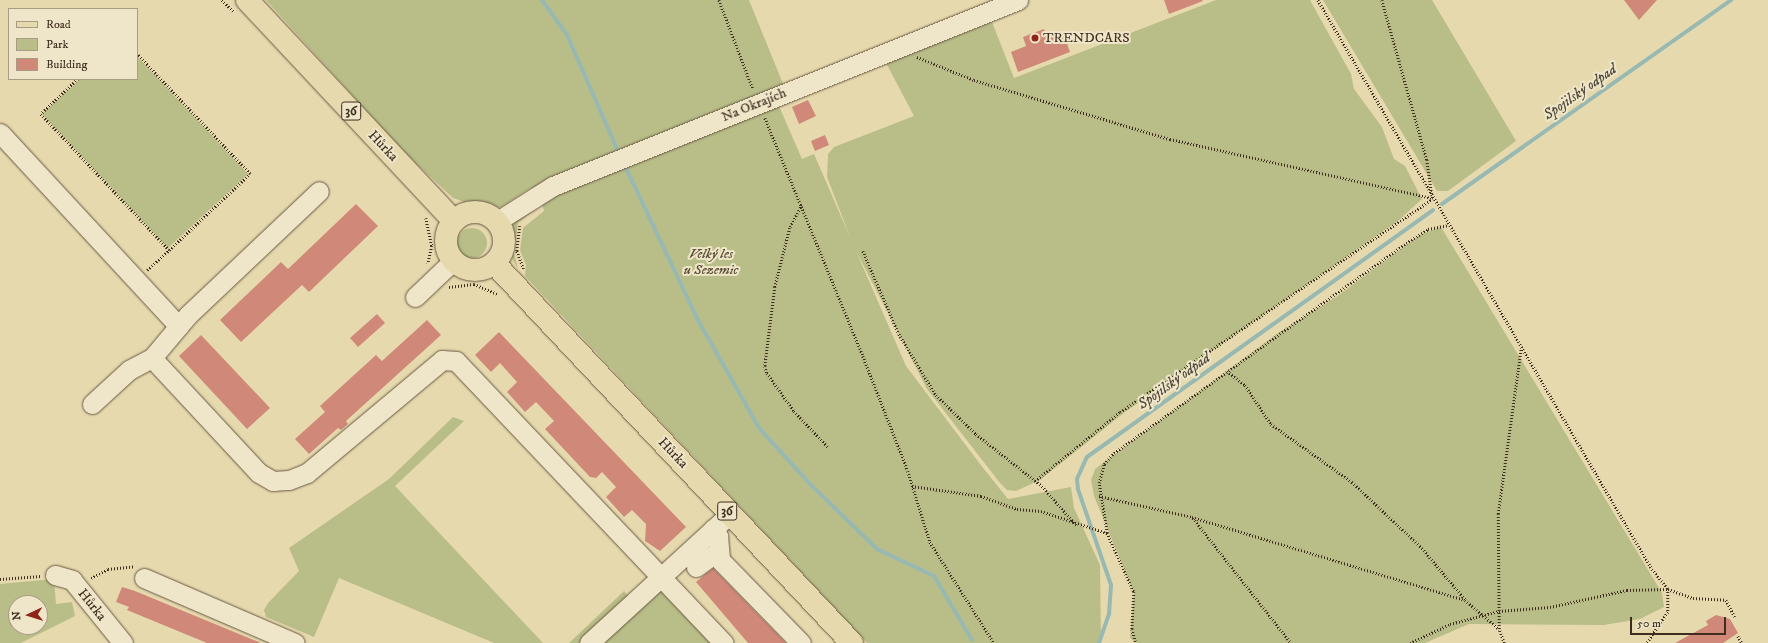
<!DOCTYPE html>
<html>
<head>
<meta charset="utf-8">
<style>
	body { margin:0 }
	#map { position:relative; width:1768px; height:643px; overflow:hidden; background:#e7d9ae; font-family:"IM FELL DW Pica",serif }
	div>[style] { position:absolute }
	.green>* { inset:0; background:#b9be88 }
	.round { border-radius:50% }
	.stream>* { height:4px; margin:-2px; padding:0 2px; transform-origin:2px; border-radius:2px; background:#98b9b2 }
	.building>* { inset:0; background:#d08979 }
	.path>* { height:2.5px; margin-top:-1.25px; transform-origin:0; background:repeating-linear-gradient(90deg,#3f2e1f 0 1px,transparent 0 3px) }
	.roads { filter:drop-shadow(0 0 1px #695943) drop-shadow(0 0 1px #695943) }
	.minor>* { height:19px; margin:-9.5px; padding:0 9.5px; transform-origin:9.5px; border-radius:9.5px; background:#efe6ca }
	.major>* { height:22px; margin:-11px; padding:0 11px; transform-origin:11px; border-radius:11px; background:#e7d9ae }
	.major>.ring { margin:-11px; padding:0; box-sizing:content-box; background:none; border:22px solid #e7d9ae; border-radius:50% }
	.dots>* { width:11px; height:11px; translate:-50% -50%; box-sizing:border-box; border:2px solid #efe6ca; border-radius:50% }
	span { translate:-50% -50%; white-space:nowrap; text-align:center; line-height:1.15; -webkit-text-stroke:4px #efe6ca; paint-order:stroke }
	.shield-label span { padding:1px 3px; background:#efe6ca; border:1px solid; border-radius:3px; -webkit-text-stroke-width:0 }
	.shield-label { font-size:13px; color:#3f2e1f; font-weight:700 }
	.poi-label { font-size:14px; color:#3f2e1f }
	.left { translate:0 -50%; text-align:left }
	.street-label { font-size:14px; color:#3f2e1f }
	.park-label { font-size:14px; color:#574b34; font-style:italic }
	.water-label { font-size:15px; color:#514a3c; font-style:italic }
	.legend { position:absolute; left:8px; top:8px; width:130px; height:72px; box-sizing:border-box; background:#efe6ca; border:1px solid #a99c86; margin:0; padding:5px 7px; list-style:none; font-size:12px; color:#3f2e1f }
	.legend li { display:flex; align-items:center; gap:8px; height:20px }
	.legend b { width:20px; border:1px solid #a99c86 }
	.north { position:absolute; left:8px; top:595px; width:40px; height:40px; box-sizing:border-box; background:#efe6ca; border:1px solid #a99c86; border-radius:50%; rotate:266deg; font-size:11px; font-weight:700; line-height:16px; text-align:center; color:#3f2e1f }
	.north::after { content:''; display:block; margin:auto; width:14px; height:18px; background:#8f2418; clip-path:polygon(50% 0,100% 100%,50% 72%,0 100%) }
	.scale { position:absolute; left:1630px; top:617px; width:96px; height:18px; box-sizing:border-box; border:2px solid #3f2e1f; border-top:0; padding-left:5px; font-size:12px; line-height:14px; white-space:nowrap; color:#3f2e1f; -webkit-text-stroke:3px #efe6ca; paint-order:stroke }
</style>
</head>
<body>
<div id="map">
	<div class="green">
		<div style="clip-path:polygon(266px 0,749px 0,790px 101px,779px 106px,802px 159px,814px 154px,850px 237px,827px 177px,828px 154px,834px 147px,914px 116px,886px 63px,992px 22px,1014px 78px,1216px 0,1310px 0,1351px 74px,1354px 89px,1382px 127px,1394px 159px,1405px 166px,1422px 199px,1399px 220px,1125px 412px,1040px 480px,1016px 491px,1007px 490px,1000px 483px,927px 389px,856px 251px,906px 366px,980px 464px,1008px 499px,1071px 487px,1074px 508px,1100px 565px,1101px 643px,867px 643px,525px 276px,526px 265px,520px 250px,523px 228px,544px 211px,541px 201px,580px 168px,529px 189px,501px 207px,473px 205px,453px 198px,403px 151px)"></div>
		<div style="clip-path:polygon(1323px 0,1432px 0,1516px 141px,1448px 191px,1437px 191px)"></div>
		<div style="clip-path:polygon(137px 56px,248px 174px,168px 248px,42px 114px,80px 79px,137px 79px)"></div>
		<div style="clip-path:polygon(535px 209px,518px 223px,514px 253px,518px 269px,510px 255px,510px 232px,517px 217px)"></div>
		<div style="clip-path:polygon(1441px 227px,1662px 593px,1664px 607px,1640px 619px,1604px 625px,1469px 624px,1425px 643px,1137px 643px,1130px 638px,1134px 593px,1094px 496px,1091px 480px,1095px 469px,1278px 333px,1336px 297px,1421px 234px)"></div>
		<div class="round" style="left:457px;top:228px;width:30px;height:30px"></div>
		<div style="clip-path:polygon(453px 417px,464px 421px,395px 486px,543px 643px,494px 643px,339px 578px,314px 637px,266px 617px,264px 610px,268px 603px,299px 571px,289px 548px,389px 479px)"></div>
		<div style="clip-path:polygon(evenodd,54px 579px,56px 604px,72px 602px,75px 616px,21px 643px,0 643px,0 584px,54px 579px,16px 603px,40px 603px,40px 627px,16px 627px,16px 603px)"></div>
		<div style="clip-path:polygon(664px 587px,715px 643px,602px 643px)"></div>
		<div style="clip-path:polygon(624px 591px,631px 599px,584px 643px,569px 643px)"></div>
	</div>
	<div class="stream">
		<div style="left:542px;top:0;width:43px;rotate:54.5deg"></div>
		<div style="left:567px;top:35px;width:124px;rotate:66.3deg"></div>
		<div style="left:626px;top:168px;width:168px;rotate:64.7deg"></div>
		<div style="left:698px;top:320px;width:124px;rotate:60.5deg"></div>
		<div style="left:759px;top:428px;width:79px;rotate:47.6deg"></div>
		<div style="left:812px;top:486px;width:91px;rotate:44.1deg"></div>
		<div style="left:877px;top:549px;width:63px;rotate:25.3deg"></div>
		<div style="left:934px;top:576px;width:74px;rotate:59.3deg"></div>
		<div style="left:1442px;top:204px;width:354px;rotate:-35.2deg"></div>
		<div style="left:1099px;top:643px;width:31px;rotate:-71deg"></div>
		<div style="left:1109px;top:614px;width:29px;rotate:-86deg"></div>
		<div style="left:1111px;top:585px;width:102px;rotate:-109deg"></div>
		<div style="left:1078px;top:489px;width:10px;rotate:-96deg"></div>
		<div style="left:1077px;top:479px;width:24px;rotate:-66deg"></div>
		<div style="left:1087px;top:457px;width:425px;rotate:-35.5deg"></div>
	</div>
	<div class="building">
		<div style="clip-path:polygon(1164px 0,1202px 0,1203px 1px,1169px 14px)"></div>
		<div style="clip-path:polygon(1624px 0,1657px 0,1639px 20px)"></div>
		<div style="clip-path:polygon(1044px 29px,1048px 38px,1063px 32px,1070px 52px,1018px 72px,1011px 52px,1026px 46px,1023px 37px)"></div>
		<div style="clip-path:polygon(808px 100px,816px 116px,799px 124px,792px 107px)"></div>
		<div style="clip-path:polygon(825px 135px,829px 145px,815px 151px,811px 141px)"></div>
		<div style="clip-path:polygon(356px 204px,378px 226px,309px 292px,302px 285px,241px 342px,220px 320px,281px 262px,288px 269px)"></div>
		<div style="clip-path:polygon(377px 314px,385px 323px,358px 347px,350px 338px)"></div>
		<div style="clip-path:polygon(427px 320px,441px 335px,346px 421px,348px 424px,341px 430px,338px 428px,309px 454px,295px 439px,325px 412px,320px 406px,376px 355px,382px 361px)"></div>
		<div style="clip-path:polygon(499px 332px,686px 527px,660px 551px,645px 541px,646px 524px,632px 510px,624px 517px,606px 497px,616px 487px,602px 472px,596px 478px,590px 477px,545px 429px,554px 421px,536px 402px,525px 412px,507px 392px,517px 382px,500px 363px,491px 372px,475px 355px)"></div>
		<div style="clip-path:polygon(201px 335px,270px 408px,247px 429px,179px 356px)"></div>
		<div style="clip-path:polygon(713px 568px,786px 643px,748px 643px,696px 582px)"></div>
		<div style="clip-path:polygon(122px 587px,135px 591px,261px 643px,207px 643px,127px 610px,129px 607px,116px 602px)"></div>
		<div style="clip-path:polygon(1716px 615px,1730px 619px,1738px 633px,1723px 643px,1675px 643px,1708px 625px,1706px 621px)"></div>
	</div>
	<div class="path">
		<div style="left:222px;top:0;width:16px;rotate:45deg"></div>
		<div style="left:719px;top:0;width:95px;rotate:69.1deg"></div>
		<div style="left:1318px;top:0;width:660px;rotate:59.59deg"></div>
		<div style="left:1652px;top:569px;width:26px;rotate:51deg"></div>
		<div style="left:1668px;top:589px;width:27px;rotate:20deg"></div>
		<div style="left:1693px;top:598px;width:33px;rotate:3deg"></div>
		<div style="left:1726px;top:600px;width:19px;rotate:62deg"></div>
		<div style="left:1382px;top:0;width:166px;rotate:74.3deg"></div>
		<div style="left:1427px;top:160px;width:36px;rotate:82deg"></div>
		<div style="left:917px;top:57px;width:61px;rotate:22deg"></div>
		<div style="left:974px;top:80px;width:205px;rotate:16.8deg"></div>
		<div style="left:1170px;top:139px;width:269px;rotate:12.7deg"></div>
		<div style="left:78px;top:79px;width:51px;rotate:136.6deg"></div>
		<div style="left:41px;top:114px;width:187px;rotate:46.7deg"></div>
		<div style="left:169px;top:250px;width:111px;rotate:-43.2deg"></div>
		<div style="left:250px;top:174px;width:165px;rotate:-133.3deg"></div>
		<div style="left:765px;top:118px;width:257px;rotate:67.6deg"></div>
		<div style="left:863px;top:356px;width:123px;rotate:68.6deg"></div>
		<div style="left:908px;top:471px;width:74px;rotate:72.8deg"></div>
		<div style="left:930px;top:542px;width:120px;rotate:57.6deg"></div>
		<div style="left:802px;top:205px;width:26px;rotate:118deg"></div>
		<div style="left:790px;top:228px;width:61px;rotate:104.3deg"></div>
		<div style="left:775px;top:287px;width:80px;rotate:97.2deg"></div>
		<div style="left:765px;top:366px;width:7px;rotate:74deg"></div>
		<div style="left:767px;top:373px;width:47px;rotate:54.6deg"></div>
		<div style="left:794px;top:411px;width:51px;rotate:46.6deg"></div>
		<div style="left:426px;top:218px;width:29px;rotate:78deg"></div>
		<div style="left:432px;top:246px;width:18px;rotate:103deg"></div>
		<div style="left:520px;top:226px;width:25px;rotate:97deg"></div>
		<div style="left:517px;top:251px;width:19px;rotate:69deg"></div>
		<div style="left:863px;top:251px;width:90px;rotate:66.6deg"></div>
		<div style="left:899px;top:334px;width:71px;rotate:58.8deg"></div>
		<div style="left:936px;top:395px;width:56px;rotate:44.3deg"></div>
		<div style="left:976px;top:434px;width:84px;rotate:38.2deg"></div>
		<div style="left:1042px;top:486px;width:53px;rotate:48.8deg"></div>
		<div style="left:147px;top:270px;width:30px;rotate:-42deg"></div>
		<div style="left:449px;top:287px;width:25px;rotate:-7deg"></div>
		<div style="left:474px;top:284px;width:26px;rotate:23deg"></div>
		<div style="left:1227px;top:371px;width:23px;rotate:38deg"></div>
		<div style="left:1245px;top:385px;width:47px;rotate:56.3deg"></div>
		<div style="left:1271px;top:424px;width:100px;rotate:35.6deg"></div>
		<div style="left:1352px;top:482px;width:96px;rotate:43.3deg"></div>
		<div style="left:1422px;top:548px;width:67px;rotate:49.9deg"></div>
		<div style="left:1035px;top:481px;width:109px;rotate:-39.1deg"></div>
		<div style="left:1120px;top:412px;width:378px;rotate:-34.3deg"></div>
		<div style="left:912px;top:486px;width:70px;rotate:8.2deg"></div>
		<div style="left:981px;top:496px;width:38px;rotate:20deg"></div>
		<div style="left:1017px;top:509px;width:24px;rotate:5deg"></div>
		<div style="left:1041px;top:511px;width:70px;rotate:18.4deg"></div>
		<div style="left:1107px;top:533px;width:65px;rotate:65.4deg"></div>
		<div style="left:1134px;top:592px;width:37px;rotate:93deg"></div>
		<div style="left:1132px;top:629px;width:15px;rotate:74deg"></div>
		<div style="left:1099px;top:496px;width:95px;rotate:12.7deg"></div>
		<div style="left:1192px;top:517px;width:285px;rotate:16.9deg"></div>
		<div style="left:1465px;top:600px;width:45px;rotate:40.5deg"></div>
		<div style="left:1193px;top:518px;width:159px;rotate:51.9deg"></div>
		<div style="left:1107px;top:533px;width:51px;rotate:-99.1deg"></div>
		<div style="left:1099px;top:483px;width:20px;rotate:-75deg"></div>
		<div style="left:1104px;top:464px;width:15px;rotate:-48deg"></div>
		<div style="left:1114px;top:453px;width:360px;rotate:-35.7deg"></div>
		<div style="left:1406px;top:243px;width:26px;rotate:-32deg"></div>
		<div style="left:1428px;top:229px;width:20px;rotate:-11deg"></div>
		<div style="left:91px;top:578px;width:19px;rotate:-28deg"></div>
		<div style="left:108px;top:569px;width:27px;rotate:-6deg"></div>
		<div style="left:0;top:579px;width:41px;rotate:-4.2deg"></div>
		<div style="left:1738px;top:636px;width:8px;rotate:60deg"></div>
		<div style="left:1410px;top:643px;width:44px;rotate:-25.4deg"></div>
		<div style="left:1450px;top:624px;width:51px;rotate:-14.9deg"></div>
		<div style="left:1499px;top:611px;width:51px;rotate:-4.5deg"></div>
		<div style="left:1550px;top:607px;width:79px;rotate:-12.4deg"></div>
		<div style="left:1627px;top:590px;width:41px;rotate:-1.4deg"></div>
		<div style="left:1668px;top:589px;width:23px;rotate:90deg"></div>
		<div style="left:1668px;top:612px;width:37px;rotate:124deg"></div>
		<div style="left:1504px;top:643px;width:15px;rotate:-110deg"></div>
		<div style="left:1499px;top:629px;width:115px;rotate:-90.5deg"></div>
		<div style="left:1498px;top:514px;width:167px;rotate:-82.1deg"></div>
	</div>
	<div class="roads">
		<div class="minor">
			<div style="left:0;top:133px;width:263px;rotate:47.2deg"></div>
			<div style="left:496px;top:222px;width:67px;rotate:-32.3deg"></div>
			<div style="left:553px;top:186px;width:501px;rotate:-21.8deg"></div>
			<div style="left:415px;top:297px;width:52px;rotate:-43.5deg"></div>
			<div style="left:152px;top:358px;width:157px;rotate:47.1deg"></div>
			<div style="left:259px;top:473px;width:16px;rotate:30deg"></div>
			<div style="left:273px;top:481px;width:16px;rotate:-4deg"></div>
			<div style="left:289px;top:480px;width:19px;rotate:-21deg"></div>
			<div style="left:307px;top:473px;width:176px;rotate:-39.9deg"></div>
			<div style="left:442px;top:360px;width:14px;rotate:4deg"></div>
			<div style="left:456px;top:361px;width:389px;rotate:46.5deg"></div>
			<div style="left:92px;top:404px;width:50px;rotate:-42.6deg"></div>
			<div style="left:129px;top:370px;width:26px;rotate:-28deg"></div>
			<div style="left:152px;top:358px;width:56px;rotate:-50.1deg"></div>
			<div style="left:188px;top:315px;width:180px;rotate:-43.4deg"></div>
			<div style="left:713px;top:529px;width:9px;rotate:54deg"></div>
			<div style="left:718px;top:536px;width:24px;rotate:85deg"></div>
			<div style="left:720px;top:560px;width:116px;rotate:45.7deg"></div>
			<div style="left:696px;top:567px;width:27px;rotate:-36deg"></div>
			<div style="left:55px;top:575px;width:18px;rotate:16deg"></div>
			<div style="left:72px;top:580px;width:81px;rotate:51deg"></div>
			<div style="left:144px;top:578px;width:164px;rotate:23.3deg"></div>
			<div style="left:589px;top:643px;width:191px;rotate:-42.5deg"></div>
		</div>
		<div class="major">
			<div style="left:247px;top:0;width:303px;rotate:46.9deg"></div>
			<div class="ring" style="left:446px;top:212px;width:36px;height:36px"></div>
			<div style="left:494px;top:263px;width:522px;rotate:46.71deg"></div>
		</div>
	</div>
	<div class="dots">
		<div style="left:1035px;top:38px;background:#8f2418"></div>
	</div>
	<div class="shield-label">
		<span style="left:351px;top:111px">36</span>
		<span style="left:727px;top:511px">36</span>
	</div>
	<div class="poi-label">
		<span class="left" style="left:1043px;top:38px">TRENDCARS</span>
	</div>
	<div class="street-label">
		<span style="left:754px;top:105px;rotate:-22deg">Na Okrajích</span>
		<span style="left:383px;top:146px;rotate:47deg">Hůrka</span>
		<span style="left:673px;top:453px;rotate:47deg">Hůrka</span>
		<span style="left:92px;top:605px;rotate:51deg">Hůrka</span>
	</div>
	<div class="park-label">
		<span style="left:711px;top:262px">Velký les<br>u Sezemic</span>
	</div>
	<div class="water-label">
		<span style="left:1580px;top:92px;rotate:-35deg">Spojilský odpad</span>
		<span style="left:1174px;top:381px;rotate:-36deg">Spojilský odpad</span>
	</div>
	<ul class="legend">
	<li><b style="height:5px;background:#e7d9ae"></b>Road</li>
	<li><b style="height:11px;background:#b9be88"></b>Park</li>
	<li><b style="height:11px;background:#d08979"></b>Building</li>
	</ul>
	<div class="north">N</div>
	<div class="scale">50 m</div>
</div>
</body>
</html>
